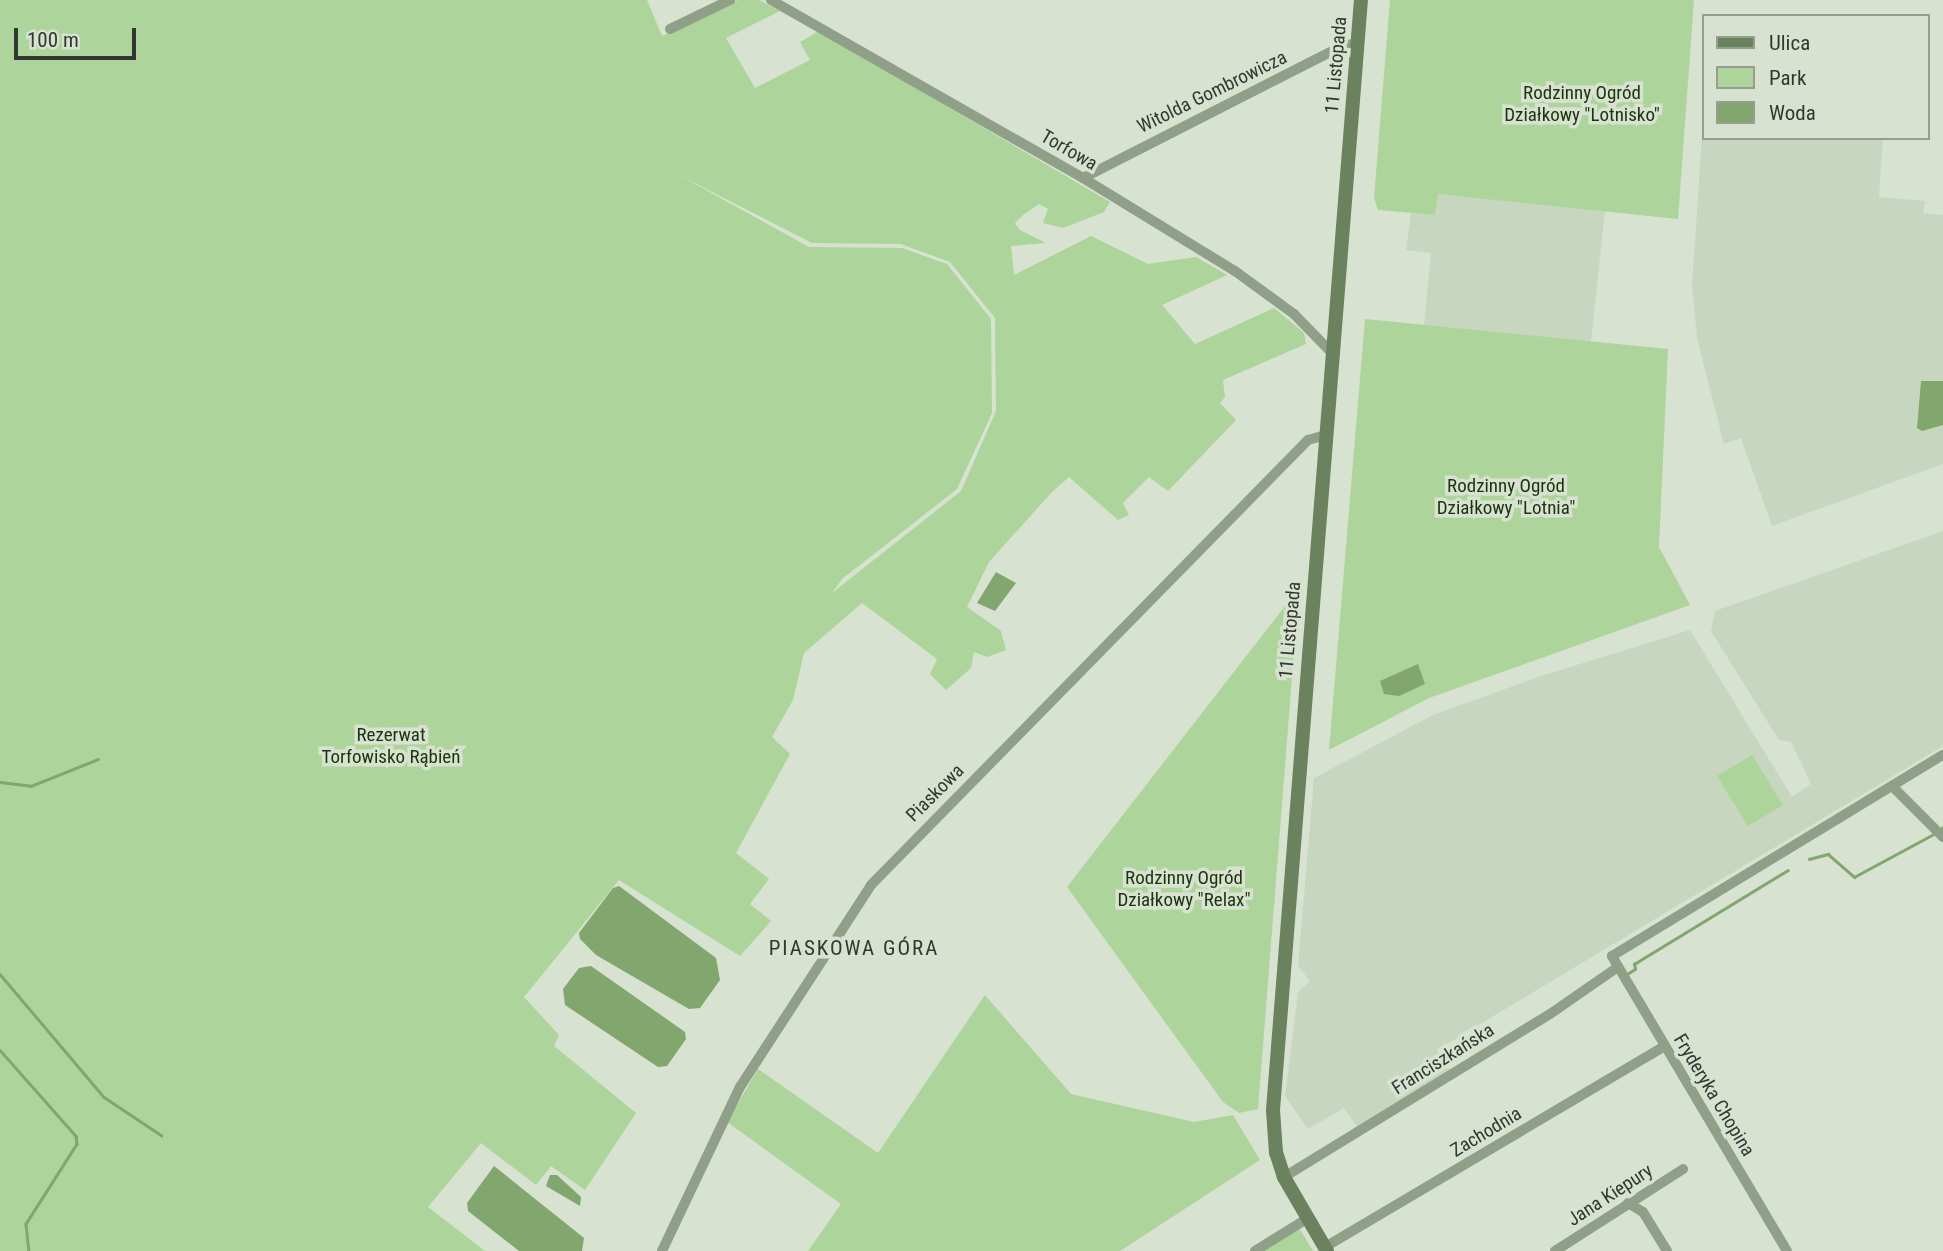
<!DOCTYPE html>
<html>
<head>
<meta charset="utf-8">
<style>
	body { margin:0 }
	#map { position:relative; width:1943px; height:1251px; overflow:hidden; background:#d7e2d1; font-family:"Roboto Condensed",sans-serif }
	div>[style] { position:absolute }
	.built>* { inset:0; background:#c7d7bf }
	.green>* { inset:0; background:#add49a }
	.water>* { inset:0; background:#81a66e }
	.stream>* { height:2.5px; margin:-1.25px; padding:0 1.25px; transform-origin:1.25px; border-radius:1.25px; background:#81a66e }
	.street>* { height:10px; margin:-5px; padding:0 5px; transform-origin:5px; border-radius:5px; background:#90a088 }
	.secondary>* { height:14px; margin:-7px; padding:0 7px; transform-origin:7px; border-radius:7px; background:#6a825e }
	span { translate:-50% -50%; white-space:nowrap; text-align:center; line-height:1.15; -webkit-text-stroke:7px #d7e2d1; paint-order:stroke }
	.street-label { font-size:19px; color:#323730 }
	.park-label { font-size:19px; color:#1b340c }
	.neighbourhood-label { font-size:21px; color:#323730; letter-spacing:2px }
	.legend { position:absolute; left:1702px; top:14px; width:228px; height:126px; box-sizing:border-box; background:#d7e2d1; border:2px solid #959e91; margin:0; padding:9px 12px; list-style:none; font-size:21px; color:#323730 }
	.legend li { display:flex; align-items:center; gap:14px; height:35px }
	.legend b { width:35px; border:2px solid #959e91 }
	.scale { position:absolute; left:14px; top:28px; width:122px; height:32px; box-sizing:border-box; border:4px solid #323730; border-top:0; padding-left:9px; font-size:21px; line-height:24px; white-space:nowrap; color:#323730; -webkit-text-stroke:5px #d7e2d1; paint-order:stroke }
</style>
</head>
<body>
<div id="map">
	<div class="built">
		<div style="clip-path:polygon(1703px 121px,1703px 138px,1883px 138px,1879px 197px,1925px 201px,1923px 213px,1943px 215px,1943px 464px,1772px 526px,1741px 438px,1724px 444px,1697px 338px,1692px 286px)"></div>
		<div style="clip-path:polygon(1437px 194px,1605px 210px,1591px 342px,1424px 325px,1431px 253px,1406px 250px,1411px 213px,1435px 215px)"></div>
		<div style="clip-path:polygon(1943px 531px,1943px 746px,1437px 1050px,1450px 1071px,1358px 1128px,1344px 1108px,1308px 1129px,1285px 1096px,1298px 992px,1310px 981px,1298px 966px,1314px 778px,1433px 715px,1541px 676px,1690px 630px,1792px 797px,1811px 784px,1791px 742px,1779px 740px,1711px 631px,1715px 611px)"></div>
	</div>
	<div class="green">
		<div style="clip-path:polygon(evenodd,0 0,647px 0,662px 36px,738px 0,759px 0,780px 11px,726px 38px,755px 88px,810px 60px,800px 42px,819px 31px,1110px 202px,1104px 212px,1063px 228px,1043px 223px,1048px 209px,1039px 204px,1023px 215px,1015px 223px,1020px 230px,1046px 243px,1011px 246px,1014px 275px,1091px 236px,1148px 264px,1196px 257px,1227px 275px,1162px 305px,1195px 344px,1274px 308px,1304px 333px,1306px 344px,1223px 380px,1225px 397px,1220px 403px,1236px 420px,1168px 491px,1149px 477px,1123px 503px,1129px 515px,1118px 520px,1069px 477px,1052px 492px,989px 562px,967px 607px,1001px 631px,1006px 650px,987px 657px,974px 652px,971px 668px,946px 690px,930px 674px,937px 659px,862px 603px,804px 653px,793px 700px,772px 737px,790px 754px,736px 853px,769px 879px,750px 904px,771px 921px,740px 956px,619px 880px,524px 997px,559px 1035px,554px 1046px,636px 1113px,585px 1190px,551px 1166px,536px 1185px,481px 1143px,428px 1207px,485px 1251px,0 1251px,0 0,677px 174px,812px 243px,901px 244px,950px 262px,995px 318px,996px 411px,961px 491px,832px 593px,842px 579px,957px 489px,992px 413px,991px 319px,947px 264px,902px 248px,809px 247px,677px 174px)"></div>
		<div style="clip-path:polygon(1390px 0,1694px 0,1678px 219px,1438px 194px,1435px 215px,1378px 210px,1374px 198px)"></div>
		<div style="clip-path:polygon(1365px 319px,1668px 349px,1659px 547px,1690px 605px,1429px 698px,1329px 750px)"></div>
		<div style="clip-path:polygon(1299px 588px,1258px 1109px,1239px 1113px,1223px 1102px,1067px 887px)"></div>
		<div style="clip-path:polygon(1752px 755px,1783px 805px,1748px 826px,1717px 776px)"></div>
		<div style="clip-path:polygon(985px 995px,1071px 1094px,1194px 1122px,1233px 1115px,1260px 1160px,1120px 1251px,808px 1251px,841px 1204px,727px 1122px,758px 1069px,878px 1153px)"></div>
		<div style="clip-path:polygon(1299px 1228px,1313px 1251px,1262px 1251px)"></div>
	</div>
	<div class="water">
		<div style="clip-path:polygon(1921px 381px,1943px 381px,1943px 425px,1922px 431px,1917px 428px)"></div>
		<div style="clip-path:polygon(996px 572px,1016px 583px,995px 611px,977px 603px)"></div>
		<div style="clip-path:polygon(1418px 664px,1425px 684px,1399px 696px,1384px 694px,1380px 681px)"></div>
		<div style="clip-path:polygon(619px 886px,716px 958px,720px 980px,700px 1008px,689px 1009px,596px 955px,580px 939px,579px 933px,613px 888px)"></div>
		<div style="clip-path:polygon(591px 966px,685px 1032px,686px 1039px,667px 1066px,658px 1067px,565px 1005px,563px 989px,579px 968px)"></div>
		<div style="clip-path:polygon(494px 1166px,584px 1238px,582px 1251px,519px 1251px,468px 1211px,467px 1203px)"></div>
		<div style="clip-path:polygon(550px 1175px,557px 1175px,581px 1197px,580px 1206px,546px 1186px)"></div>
	</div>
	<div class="stream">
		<div style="left:0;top:782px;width:31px;rotate:7deg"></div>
		<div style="left:31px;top:786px;width:72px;rotate:-21.9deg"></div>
		<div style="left:1942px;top:828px;width:1px;rotate:-45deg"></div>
		<div style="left:1809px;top:859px;width:20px;rotate:-15deg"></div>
		<div style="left:1828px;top:854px;width:35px;rotate:41deg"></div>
		<div style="left:1854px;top:877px;width:89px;rotate:-28.3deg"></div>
		<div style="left:0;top:974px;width:161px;rotate:49.8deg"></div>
		<div style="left:104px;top:1097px;width:69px;rotate:33.7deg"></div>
		<div style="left:1627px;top:974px;width:9px;rotate:-32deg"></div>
		<div style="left:1635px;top:969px;width:5px;rotate:-101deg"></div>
		<div style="left:1634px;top:964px;width:180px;rotate:-31.4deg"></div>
		<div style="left:0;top:1050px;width:115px;rotate:48.5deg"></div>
		<div style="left:76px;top:1136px;width:8px;rotate:83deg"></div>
		<div style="left:77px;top:1144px;width:95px;rotate:122.5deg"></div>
		<div style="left:26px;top:1224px;width:27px;rotate:84deg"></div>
	</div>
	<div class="street">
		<div style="left:771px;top:0;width:359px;rotate:29.7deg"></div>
		<div style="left:1083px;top:178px;width:178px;rotate:31.5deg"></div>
		<div style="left:1235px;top:271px;width:73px;rotate:36.1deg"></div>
		<div style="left:1294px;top:314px;width:54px;rotate:45.7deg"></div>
		<div style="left:670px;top:29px;width:67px;rotate:-25.8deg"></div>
		<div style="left:1083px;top:178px;width:293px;rotate:-27deg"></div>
		<div style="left:1344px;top:45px;width:13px;rotate:-4deg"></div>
		<div style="left:1893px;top:787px;width:71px;rotate:45deg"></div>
		<div style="left:1284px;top:1177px;width:312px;rotate:-31.5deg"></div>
		<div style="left:1550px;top:1014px;width:83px;rotate:-34.7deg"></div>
		<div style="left:1628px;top:1203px;width:17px;rotate:31deg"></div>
		<div style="left:1643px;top:1212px;width:46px;rotate:58.4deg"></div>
		<div style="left:1325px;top:1247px;width:395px;rotate:-30.6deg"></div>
		<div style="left:662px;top:1251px;width:182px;rotate:-64.6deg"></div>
		<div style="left:740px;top:1087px;width:241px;rotate:-57deg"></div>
		<div style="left:871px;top:885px;width:624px;rotate:-45.52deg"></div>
		<div style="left:1308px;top:440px;width:19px;rotate:-16deg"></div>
		<div style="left:1255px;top:1251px;width:62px;rotate:-31.9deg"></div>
		<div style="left:1555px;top:1251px;width:152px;rotate:-32.6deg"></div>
		<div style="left:1787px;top:1251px;width:343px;rotate:-120.7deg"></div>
		<div style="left:1612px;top:956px;width:387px;rotate:-31.3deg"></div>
	</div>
	<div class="secondary">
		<div style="left:1327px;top:1251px;width:86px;rotate:-120.2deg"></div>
		<div style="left:1284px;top:1177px;width:25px;rotate:-108deg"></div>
		<div style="left:1276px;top:1153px;width:43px;rotate:-94deg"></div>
		<div style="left:1273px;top:1110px;width:1113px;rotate:-85.47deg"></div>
	</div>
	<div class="street-label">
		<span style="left:1336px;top:65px;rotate:-85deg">11 Listopada</span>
		<span style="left:1212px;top:92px;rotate:-26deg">Witolda Gombrowicza</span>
		<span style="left:1069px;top:150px;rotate:30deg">Torfowa</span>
		<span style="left:1290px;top:630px;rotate:-85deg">11 Listopada</span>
		<span style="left:935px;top:793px;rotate:-45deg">Piaskowa</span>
		<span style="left:1443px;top:1059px;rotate:-32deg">Franciszkańska</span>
		<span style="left:1714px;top:1095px;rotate:59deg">Fryderyka Chopina</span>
		<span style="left:1486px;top:1132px;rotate:-31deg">Zachodnia</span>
		<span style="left:1610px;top:1195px;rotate:-33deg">Jana Kiepury</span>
	</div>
	<div class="park-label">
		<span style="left:1582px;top:104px">Rodzinny Ogród<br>Działkowy "Lotnisko"</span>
		<span style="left:1506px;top:497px">Rodzinny Ogród<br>Działkowy "Lotnia"</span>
		<span style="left:391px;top:746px">Rezerwat<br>Torfowisko Rąbień</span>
		<span style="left:1184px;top:889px">Rodzinny Ogród<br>Działkowy "Relax"</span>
	</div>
	<div class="neighbourhood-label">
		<span style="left:854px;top:948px">PIASKOWA GÓRA</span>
	</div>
	<ul class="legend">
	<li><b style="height:9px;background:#6a825e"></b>Ulica</li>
	<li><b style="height:19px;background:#add49a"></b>Park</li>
	<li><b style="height:19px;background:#81a66e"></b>Woda</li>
	</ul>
	<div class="scale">100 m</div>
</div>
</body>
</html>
